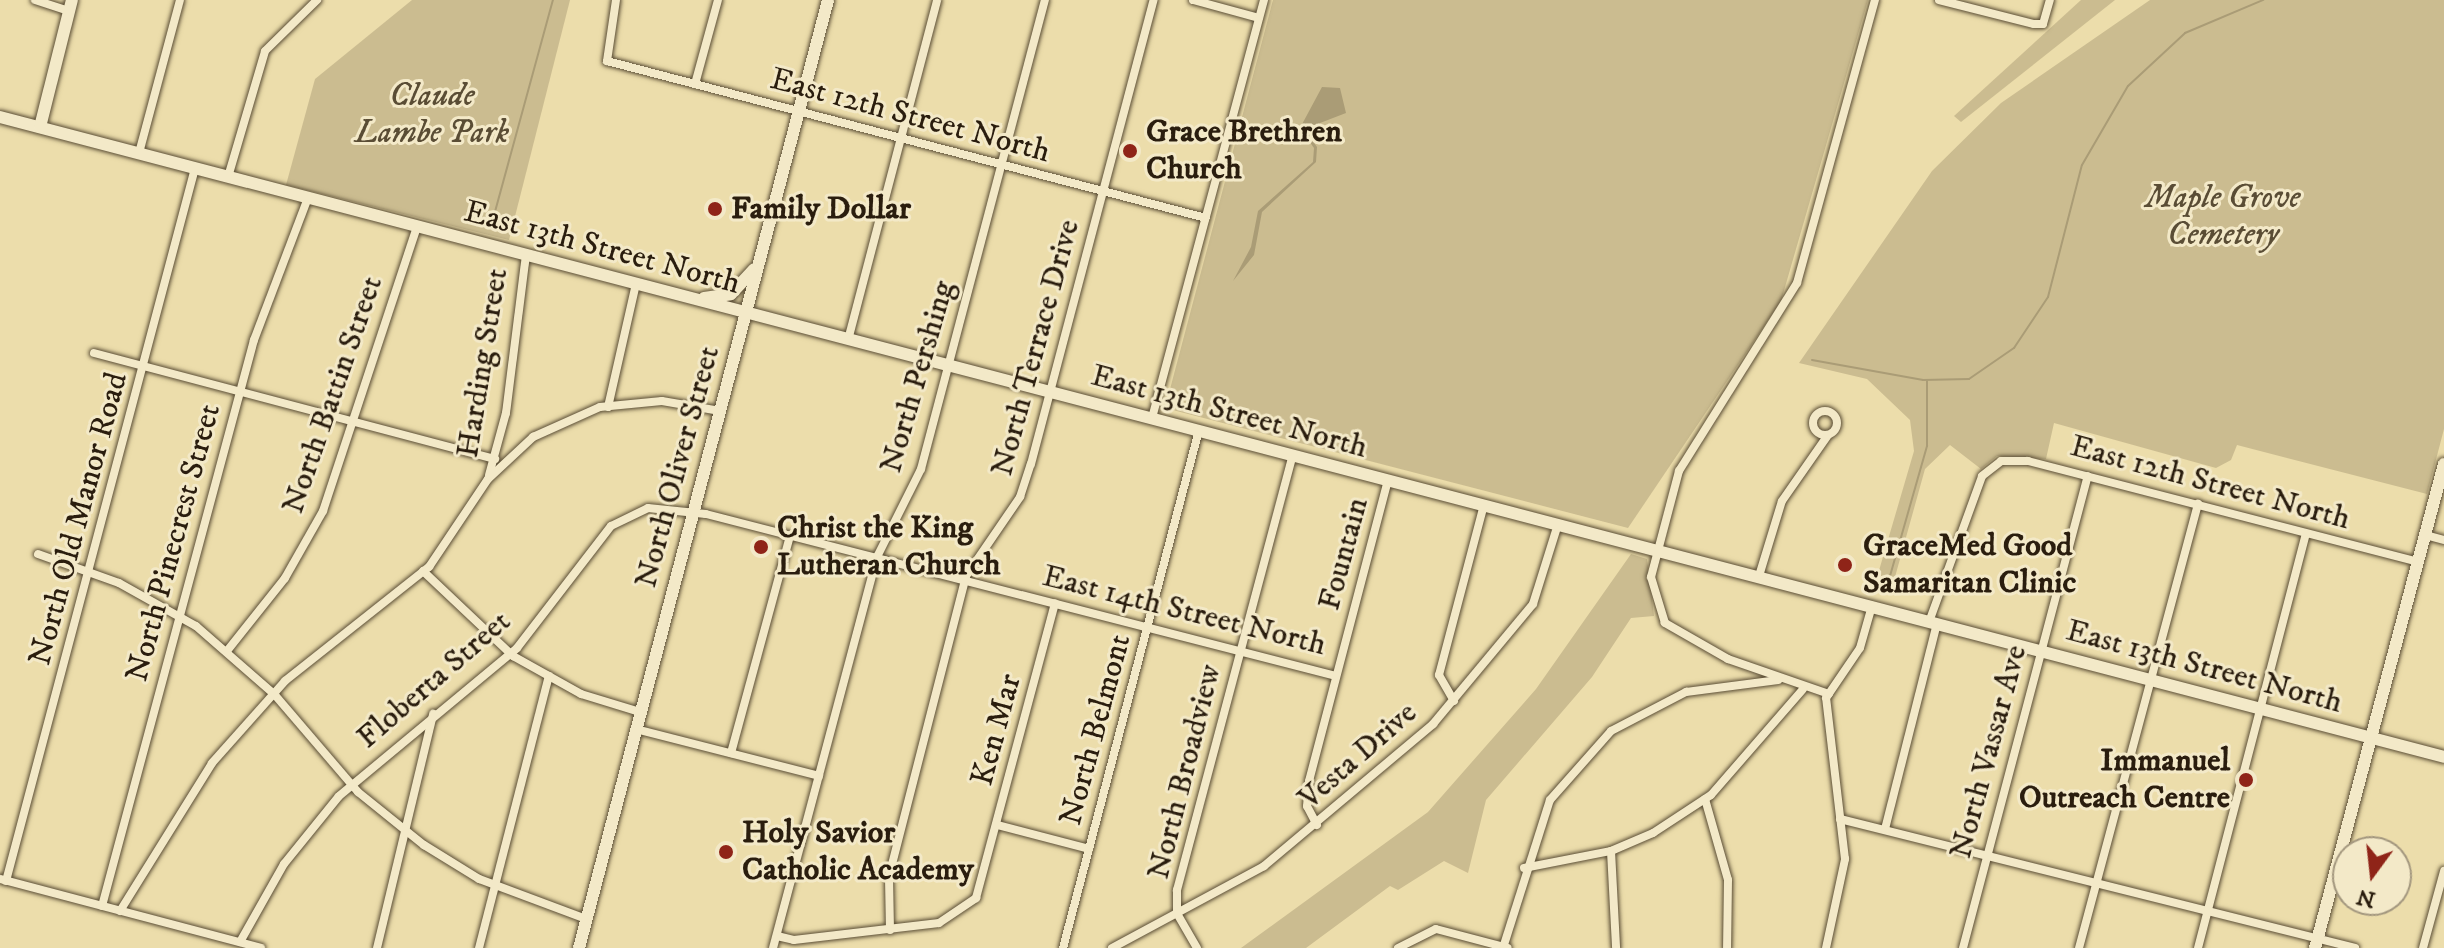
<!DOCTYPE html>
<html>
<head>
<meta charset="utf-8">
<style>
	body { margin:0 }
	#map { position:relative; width:2444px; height:948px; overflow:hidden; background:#ecddab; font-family:"IM FELL DW Pica",serif }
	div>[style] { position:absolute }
	.green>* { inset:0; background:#cbbc90 }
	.water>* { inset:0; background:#aa9c76 }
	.stream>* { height:2px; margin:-1px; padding:0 1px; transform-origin:1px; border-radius:1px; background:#aa9c76 }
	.roads { filter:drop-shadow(0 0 2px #5a4d35) drop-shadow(0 0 2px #5a4d35) }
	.street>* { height:8px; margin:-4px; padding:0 4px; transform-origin:4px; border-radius:4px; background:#f3e9c8 }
	.street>.ring { margin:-4px; padding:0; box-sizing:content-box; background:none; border:8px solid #f3e9c8; border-radius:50% }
	.secondary>* { height:12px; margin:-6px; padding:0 6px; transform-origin:6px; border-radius:6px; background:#f3e9c8 }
	.dots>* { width:22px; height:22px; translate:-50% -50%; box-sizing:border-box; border:4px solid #f3e9c8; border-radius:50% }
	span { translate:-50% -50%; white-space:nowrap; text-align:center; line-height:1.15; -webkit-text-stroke:6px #f3e9c8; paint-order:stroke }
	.park-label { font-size:32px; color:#5a4d35; font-style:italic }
	.street-label { font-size:32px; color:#2a1d0e }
	.poi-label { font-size:32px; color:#2a1d0e; font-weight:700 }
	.left { translate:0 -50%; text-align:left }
	.right { translate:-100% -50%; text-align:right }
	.north { position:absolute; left:2332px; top:836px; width:80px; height:80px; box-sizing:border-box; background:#f3e9c8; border:2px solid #a3977e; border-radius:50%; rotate:195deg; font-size:22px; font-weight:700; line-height:32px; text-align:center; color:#2a1d0e }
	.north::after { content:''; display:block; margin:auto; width:28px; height:36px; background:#8f2418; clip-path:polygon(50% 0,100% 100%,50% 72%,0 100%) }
</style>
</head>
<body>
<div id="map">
	<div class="green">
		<div style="clip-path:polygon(412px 0,570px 0,509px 240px,286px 185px,315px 79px)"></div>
		<div style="clip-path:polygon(1273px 0,1868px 0,1781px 301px,1628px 528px,1165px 408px)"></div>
		<div style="clip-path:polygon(2081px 0,2115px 0,1961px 122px,1954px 116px)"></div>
		<div style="clip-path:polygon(2150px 0,2444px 0,2444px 429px,2427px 494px,2237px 445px,2231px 460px,2216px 468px,2054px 423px,2046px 459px,1997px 456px,1981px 469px,1950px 445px,1925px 469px,1890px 595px,1873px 591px,1914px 451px,1910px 420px,1867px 379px,1799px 363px,1932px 171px,2001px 103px)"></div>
		<div style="clip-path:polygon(1631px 554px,1647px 559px,1654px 616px,1631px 618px,1592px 677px,1486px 800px,1468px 873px,1444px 861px,1398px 890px,1390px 886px,1306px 948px,1241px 948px,1428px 812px,1536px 689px)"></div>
	</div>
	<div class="water">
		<div style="clip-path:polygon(1322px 87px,1340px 88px,1346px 113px,1320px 123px,1312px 140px,1317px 147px,1316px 162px,1262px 212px,1254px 255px,1233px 281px,1251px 247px,1258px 211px,1313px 162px,1314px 148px,1300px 128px)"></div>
	</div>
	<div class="stream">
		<div style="left:493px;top:219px;width:227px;rotate:-74.7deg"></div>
		<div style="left:1812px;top:360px;width:113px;rotate:10.2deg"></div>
		<div style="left:1923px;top:380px;width:46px;rotate:-1.2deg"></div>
		<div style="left:1969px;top:379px;width:55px;rotate:-34.6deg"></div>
		<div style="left:2014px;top:348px;width:61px;rotate:-56.3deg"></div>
		<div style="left:2048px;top:297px;width:136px;rotate:-75.6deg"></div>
		<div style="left:2082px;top:165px;width:91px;rotate:-59.8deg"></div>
		<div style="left:2128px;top:86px;width:78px;rotate:-42.9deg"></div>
		<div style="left:2185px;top:33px;width:85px;rotate:-22.9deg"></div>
		<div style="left:1886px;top:590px;width:150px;rotate:-74.1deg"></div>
		<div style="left:1927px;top:446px;width:65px;rotate:-90deg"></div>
	</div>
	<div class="roads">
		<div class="street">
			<div style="left:35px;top:0;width:36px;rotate:18deg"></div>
			<div style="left:616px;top:0;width:62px;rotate:98.4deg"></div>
			<div style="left:607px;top:61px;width:619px;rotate:14.69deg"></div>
			<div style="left:1193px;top:0;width:68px;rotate:15.3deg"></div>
			<div style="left:1939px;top:0;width:98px;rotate:14.2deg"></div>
			<div style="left:2034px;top:24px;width:9px"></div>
			<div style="left:2043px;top:24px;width:25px;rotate:-74deg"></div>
			<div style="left:695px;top:84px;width:87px;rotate:-74.7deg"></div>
			<div style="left:139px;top:153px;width:158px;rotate:-75deg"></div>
			<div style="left:228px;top:177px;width:131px;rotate:-73.6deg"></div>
			<div style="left:265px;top:51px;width:73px;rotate:-44.4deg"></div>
			<div style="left:848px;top:340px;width:351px;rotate:-75.3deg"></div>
			<div style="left:94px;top:353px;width:415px;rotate:14.8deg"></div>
			<div style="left:608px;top:407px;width:126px;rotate:-77.2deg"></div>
			<div class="ring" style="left:1813px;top:411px;width:16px;height:16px"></div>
			<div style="left:1152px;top:418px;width:433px;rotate:-75deg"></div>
			<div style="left:489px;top:475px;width:64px;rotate:-74.7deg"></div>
			<div style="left:506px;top:413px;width:159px;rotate:-82.8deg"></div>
			<div style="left:2425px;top:535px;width:20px;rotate:15deg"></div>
			<div style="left:38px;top:554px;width:86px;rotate:19.7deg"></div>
			<div style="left:119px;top:583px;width:88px;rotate:29.2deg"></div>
			<div style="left:196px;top:626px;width:103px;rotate:41.1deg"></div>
			<div style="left:274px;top:694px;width:129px;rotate:49.4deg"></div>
			<div style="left:358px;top:792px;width:85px;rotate:38.8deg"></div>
			<div style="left:424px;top:845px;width:65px;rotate:31.7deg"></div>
			<div style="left:479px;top:879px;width:114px;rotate:20.5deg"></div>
			<div style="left:423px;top:571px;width:124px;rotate:43.4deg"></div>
			<div style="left:513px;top:656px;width:78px;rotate:29.2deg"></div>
			<div style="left:581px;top:694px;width:62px;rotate:17deg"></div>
			<div style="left:1759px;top:576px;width:78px;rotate:-73deg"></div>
			<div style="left:1782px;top:501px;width:80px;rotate:-55.1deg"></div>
			<div style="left:1929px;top:622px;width:155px;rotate:-70deg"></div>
			<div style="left:1982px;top:476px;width:24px;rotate:-38deg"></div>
			<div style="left:2001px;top:461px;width:27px"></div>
			<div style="left:2028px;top:461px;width:403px;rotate:14.5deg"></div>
			<div style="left:227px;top:651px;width:93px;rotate:-51.5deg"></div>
			<div style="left:285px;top:578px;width:77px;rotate:-60.4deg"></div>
			<div style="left:323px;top:511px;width:300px;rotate:-71.7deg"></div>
			<div style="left:1829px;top:694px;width:107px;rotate:-160.9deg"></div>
			<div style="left:1728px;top:659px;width:73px;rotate:-150.3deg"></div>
			<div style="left:1665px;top:623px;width:48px;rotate:-106.9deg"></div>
			<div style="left:1651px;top:577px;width:110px;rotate:-75.2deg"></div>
			<div style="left:1679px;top:471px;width:222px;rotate:-57.9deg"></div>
			<div style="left:1797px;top:283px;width:294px;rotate:-74.6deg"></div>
			<div style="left:1454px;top:701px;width:30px;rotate:-120deg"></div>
			<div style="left:1439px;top:675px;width:176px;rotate:-75.2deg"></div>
			<div style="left:636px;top:729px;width:189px;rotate:14.4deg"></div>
			<div style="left:731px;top:753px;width:225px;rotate:-74.8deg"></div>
			<div style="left:1705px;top:799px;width:84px;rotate:74.1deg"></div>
			<div style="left:1728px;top:880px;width:68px;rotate:90.8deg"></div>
			<div style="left:1840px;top:819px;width:531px;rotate:14.06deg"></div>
			<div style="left:997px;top:825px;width:95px;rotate:14.6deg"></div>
			<div style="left:1317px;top:825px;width:21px;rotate:-118deg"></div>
			<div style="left:1307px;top:806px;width:25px;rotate:-85deg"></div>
			<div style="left:1309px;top:781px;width:311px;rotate:-75.3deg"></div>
			<div style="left:1885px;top:829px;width:211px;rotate:-75.8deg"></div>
			<div style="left:1611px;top:851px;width:97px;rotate:87deg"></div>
			<div style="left:1524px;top:868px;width:89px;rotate:-11.1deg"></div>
			<div style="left:1611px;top:851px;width:46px;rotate:-23.2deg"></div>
			<div style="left:1653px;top:833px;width:69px;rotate:-33.2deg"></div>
			<div style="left:1711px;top:795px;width:140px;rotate:-49deg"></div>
			<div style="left:0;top:879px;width:270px;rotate:14.8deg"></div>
			<div style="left:6px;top:881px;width:738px;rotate:-75.15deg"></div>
			<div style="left:102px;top:906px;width:586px;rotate:-74.97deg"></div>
			<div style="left:254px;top:340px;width:152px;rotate:-69.2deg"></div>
			<div style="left:120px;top:911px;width:174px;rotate:-58.1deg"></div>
			<div style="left:212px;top:763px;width:110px;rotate:-48.3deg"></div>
			<div style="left:285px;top:681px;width:184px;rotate:-38.4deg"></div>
			<div style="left:429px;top:567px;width:106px;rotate:-56.2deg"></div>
			<div style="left:488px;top:479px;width:62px;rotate:-43deg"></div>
			<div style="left:533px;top:437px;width:73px;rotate:-24.1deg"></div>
			<div style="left:600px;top:407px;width:62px;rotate:-5.5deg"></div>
			<div style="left:662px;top:401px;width:59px;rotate:9.8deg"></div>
			<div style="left:890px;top:930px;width:54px;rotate:-91.1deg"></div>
			<div style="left:889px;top:876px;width:310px;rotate:-75.6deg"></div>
			<div style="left:966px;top:576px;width:96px;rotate:-55.6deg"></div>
			<div style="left:1020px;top:497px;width:35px;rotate:-72deg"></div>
			<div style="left:1031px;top:464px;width:480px;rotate:-75.2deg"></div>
			<div style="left:777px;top:936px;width:17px;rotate:13deg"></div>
			<div style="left:794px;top:940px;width:146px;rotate:-6.7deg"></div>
			<div style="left:939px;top:923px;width:45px;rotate:-34deg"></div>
			<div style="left:976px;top:898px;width:305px;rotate:-75deg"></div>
			<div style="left:240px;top:942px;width:90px;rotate:-60.6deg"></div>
			<div style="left:284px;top:864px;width:87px;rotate:-51deg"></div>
			<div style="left:339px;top:796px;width:231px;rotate:-39.7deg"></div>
			<div style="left:517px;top:648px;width:154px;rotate:-52.4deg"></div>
			<div style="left:611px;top:526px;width:41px;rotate:-25.9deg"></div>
			<div style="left:648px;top:508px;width:58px;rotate:5.9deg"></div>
			<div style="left:706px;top:514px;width:650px;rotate:14.42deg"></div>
			<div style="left:377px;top:948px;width:241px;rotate:-76.5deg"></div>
			<div style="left:479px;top:948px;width:281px;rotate:-75.6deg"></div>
			<div style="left:773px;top:948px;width:405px;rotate:-75.1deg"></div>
			<div style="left:877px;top:557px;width:98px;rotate:-63.4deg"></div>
			<div style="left:921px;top:469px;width:485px;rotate:-75.2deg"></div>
			<div style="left:1063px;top:948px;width:536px;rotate:-75.29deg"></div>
			<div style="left:1112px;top:948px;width:173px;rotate:-28.3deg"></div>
			<div style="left:1264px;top:866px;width:221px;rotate:-40deg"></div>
			<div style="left:1433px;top:724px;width:156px;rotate:-50.2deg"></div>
			<div style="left:1533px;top:604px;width:84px;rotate:-72.6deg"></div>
			<div style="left:1197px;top:948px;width:39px;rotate:-120deg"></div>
			<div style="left:1177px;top:914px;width:24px;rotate:-90deg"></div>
			<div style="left:1177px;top:890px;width:450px;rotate:-75.1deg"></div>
			<div style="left:1398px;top:948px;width:42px;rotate:-26.6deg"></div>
			<div style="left:1436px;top:929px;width:74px;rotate:14.8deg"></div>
			<div style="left:1503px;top:948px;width:155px;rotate:-72.4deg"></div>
			<div style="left:1550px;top:800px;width:92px;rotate:-48.5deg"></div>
			<div style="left:1611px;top:731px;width:85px;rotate:-27.5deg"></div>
			<div style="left:1686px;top:692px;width:93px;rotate:-7.4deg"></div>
			<div style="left:1826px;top:948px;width:91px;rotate:-77.9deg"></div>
			<div style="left:1845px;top:859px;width:162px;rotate:-96.7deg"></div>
			<div style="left:1826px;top:698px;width:60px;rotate:-55.8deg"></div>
			<div style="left:1860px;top:648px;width:44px;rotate:-74.1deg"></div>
			<div style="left:1963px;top:948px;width:488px;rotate:-75.2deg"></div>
			<div style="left:2079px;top:948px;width:460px;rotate:-75deg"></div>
			<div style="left:2198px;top:948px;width:428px;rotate:-75.4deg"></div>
			<div style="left:2423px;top:948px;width:80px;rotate:-74.7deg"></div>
		</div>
		<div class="secondary">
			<div style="left:0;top:117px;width:2526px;rotate:14.67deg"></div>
			<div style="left:40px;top:127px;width:131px;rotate:-75.9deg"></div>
			<div style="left:704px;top:298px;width:27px;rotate:-8deg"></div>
			<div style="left:731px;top:294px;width:34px;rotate:-47deg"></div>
			<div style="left:579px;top:948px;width:980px;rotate:-75.28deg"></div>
			<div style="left:2315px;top:948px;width:501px;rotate:-75.08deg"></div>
		</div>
	</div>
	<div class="dots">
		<div style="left:1130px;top:151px;background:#8f2418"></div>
		<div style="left:715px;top:209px;background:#8f2418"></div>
		<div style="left:761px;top:547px;background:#8f2418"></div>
		<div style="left:1845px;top:565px;background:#8f2418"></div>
		<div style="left:2246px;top:780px;background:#8f2418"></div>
		<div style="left:726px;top:852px;background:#8f2418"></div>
	</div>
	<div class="park-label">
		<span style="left:432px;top:115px">Claude<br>Lambe Park</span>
		<span style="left:2223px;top:217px">Maple Grove<br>Cemetery</span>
	</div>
	<div class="street-label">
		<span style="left:910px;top:116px;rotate:15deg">East 12th Street North</span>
		<span style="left:602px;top:248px;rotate:15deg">East 13th Street North</span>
		<span style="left:1036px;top:348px;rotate:-75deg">North Terrace Drive</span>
		<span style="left:483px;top:363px;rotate:-81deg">Harding Street</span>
		<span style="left:918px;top:377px;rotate:-74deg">North Pershing</span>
		<span style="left:333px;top:395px;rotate:-71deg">North Battin Street</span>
		<span style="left:1229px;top:412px;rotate:15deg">East 13th Street North</span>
		<span style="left:678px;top:467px;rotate:-75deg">North Oliver Street</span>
		<span style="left:2210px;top:483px;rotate:15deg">East 12th Street North</span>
		<span style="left:79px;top:519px;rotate:-75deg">North Old Manor Road</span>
		<span style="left:174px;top:543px;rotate:-75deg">North Pinecrest Street</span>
		<span style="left:1344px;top:554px;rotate:-75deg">Fountain</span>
		<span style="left:1184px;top:611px;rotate:14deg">East 14th Street North</span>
		<span style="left:2204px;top:667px;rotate:15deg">East 13th Street North</span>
		<span style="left:434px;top:680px;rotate:-41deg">Floberta Street</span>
		<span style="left:997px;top:730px;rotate:-75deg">Ken Mar</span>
		<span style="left:1096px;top:730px;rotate:-75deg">North Belmont</span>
		<span style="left:1989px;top:752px;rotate:-75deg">North Vassar Ave</span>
		<span style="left:1358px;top:756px;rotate:-41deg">Vesta Drive</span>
		<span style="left:1185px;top:772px;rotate:-76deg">North Broadview</span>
	</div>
	<div class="poi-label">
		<span class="left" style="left:1146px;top:151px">Grace Brethren<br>Church</span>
		<span class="left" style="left:731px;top:209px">Family Dollar</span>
		<span class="left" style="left:777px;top:547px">Christ the King<br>Lutheran Church</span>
		<span class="left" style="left:1863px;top:565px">GraceMed Good<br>Samaritan Clinic</span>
		<span class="right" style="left:2230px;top:780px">Immanuel<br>Outreach Centre</span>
		<span class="left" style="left:742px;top:852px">Holy Savior<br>Catholic Academy</span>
	</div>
	<div class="north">N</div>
</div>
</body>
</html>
